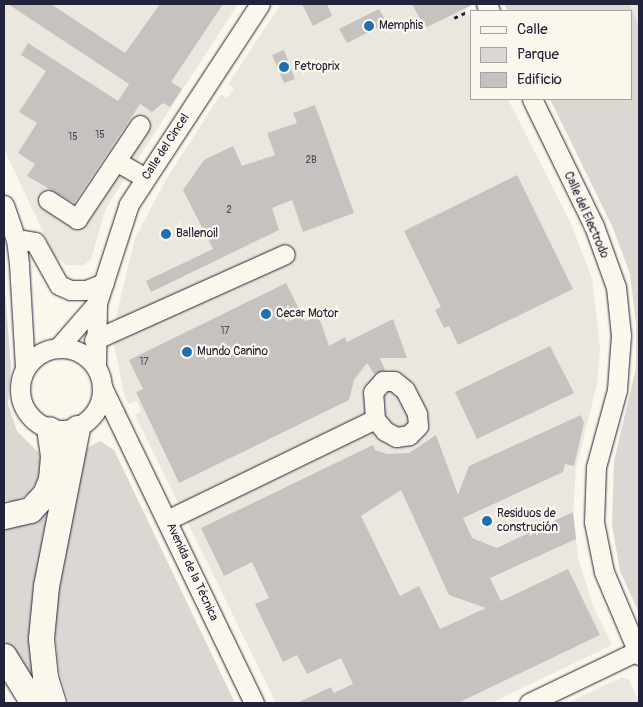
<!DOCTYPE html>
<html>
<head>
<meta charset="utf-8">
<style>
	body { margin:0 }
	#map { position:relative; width:643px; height:707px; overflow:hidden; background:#fbf7ec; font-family:Pangolin,sans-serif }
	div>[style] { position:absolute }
	.built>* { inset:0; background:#ebe7df }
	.green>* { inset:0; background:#dbd8d3 }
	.building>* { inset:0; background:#c6c2c0 }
	.path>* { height:2.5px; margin-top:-1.25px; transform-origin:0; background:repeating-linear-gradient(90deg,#22223b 0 4px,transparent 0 8px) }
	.roads { filter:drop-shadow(0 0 1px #22223b) drop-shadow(0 0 1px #22223b) }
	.minor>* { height:19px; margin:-9.5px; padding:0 9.5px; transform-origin:9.5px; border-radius:9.5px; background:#fbf7ec }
	.minor>.ring { margin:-9.5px; padding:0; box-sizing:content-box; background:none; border:19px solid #fbf7ec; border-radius:50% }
	.major>* { height:25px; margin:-12.5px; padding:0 12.5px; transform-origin:12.5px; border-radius:12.5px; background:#fbf7ec }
	.dots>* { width:14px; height:14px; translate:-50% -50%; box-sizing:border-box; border:2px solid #fbf7ec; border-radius:50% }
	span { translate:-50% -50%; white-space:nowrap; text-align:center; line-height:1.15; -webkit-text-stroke:4.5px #fbf7ec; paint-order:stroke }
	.number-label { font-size:10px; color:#4b4a5c }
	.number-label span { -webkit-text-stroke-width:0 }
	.poi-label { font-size:12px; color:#22223b }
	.left { translate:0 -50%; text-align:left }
	.street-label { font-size:12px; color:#22223b }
	.frame { position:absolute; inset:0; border:5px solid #22223b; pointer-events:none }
	.legend { position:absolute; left:470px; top:10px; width:162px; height:90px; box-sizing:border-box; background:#fbf7ec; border:1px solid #a4a2a5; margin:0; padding:6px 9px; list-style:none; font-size:15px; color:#22223b }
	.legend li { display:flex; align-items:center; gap:10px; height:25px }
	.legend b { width:25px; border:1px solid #a4a2a5 }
</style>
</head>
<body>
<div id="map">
	<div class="built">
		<div style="clip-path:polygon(4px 4px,238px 4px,106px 208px,91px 259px,84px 265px,66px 265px,54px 255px,4px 149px)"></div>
		<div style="clip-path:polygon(281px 4px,463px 4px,472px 22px,472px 99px,508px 99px,570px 222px,592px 278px,600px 347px,597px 384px,576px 468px,573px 512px,578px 558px,593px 606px,612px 645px,491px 703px,276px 703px,135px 415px,141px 411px,137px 401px,129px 404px,124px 395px,112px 334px,135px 238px,167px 178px,221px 94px,227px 98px,234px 89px,228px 84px)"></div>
		<div style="clip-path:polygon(630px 4px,639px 4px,639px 26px)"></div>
		<div style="clip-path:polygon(622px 677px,629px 680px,639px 703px,568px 703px)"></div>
	</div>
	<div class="green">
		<div style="clip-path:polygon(504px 4px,630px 4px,639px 26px,639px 613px,620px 571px,612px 525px,614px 461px,636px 368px,636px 324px,630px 274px,613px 228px,550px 99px,632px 99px,632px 11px,508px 11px)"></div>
		<div style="clip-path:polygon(4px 279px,11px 367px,8px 404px,17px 431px,40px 454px,41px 474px,30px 493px,15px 502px,4px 500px)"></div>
		<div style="clip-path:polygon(100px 441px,114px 450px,235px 703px,69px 703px,59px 671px,53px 617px,82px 451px)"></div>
		<div style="clip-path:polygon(48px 511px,36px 675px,28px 678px,4px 639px,4px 528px,31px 524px)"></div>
	</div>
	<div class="building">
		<div style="clip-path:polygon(8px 4px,51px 4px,125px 53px,160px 4px,223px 4px,171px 82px,182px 89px,170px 107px,163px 103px,152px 112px,140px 104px,74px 203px,27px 176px,35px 164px,18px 153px,37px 123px,19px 112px,46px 71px,21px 55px,28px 43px,118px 101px,129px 84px)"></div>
		<div style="clip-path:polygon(302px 4px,327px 4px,332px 16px,313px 26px)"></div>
		<div style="clip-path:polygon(412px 4px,474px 4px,425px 28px)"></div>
		<div style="clip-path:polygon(379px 9px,387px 23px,347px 43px,339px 29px)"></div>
		<div style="clip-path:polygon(284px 50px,295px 79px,284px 83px,272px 55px)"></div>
		<div style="clip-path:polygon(315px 105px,354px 213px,303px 232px,292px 200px,272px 208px,279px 230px,151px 292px,146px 281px,213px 249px,183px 190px,204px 160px,233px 146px,242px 166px,275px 155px,267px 133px,297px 123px,293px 113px)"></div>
		<div style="clip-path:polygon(517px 175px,573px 289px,458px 345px,449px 326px,444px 328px,435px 310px,441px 307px,404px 231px)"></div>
		<div style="clip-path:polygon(286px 283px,305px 321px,319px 317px,329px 346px,345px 337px,347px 342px,393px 319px,407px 358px,380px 358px,385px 370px,374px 374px,367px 363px,354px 380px,349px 400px,179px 483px,136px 392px,143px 389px,129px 360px)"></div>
		<div style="clip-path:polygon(550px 346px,574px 393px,477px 439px,455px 392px)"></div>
		<div style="clip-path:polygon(evenodd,581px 415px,584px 423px,574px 466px,565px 464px,563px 472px,463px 518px,472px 538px,497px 548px,573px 512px,576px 539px,490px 578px,501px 601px,568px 569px,600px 635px,458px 703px,297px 703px,331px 687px,334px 693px,353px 684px,341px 658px,307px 674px,297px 655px,283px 662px,255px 604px,269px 598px,252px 562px,224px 576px,201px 528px,373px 445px,375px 450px,387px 454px,409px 453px,436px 435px,458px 495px,469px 466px,581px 415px,401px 490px,449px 595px,486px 608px,440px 629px,419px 586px,400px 596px,361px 516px,401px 490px)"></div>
	</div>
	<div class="path">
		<div style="left:454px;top:18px;width:14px;rotate:-25deg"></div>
	</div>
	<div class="roads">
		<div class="minor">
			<div style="left:486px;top:4px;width:8px;rotate:60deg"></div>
			<div style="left:532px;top:99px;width:141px;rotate:64deg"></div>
			<div style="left:594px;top:226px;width:65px;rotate:70.2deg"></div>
			<div style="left:616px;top:287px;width:48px;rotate:84.1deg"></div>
			<div style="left:621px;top:335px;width:55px;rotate:94.2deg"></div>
			<div style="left:617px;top:390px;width:80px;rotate:105.3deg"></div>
			<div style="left:596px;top:467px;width:55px;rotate:92.1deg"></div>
			<div style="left:594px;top:522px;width:51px;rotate:78.7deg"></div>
			<div style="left:604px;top:572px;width:90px;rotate:67.1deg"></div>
			<div style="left:116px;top:161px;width:34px;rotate:30deg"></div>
			<div style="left:48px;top:200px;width:35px;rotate:33deg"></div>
			<div style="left:77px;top:219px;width:113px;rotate:-56.2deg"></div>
			<div style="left:4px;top:205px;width:36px;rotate:71deg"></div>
			<div style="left:16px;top:239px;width:25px;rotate:83deg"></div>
			<div style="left:19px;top:264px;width:104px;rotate:86.7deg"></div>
			<div style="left:16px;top:239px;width:19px;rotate:9deg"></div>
			<div style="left:35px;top:242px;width:49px;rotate:60.8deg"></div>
			<div style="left:59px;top:285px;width:12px;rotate:24deg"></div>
			<div style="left:70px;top:290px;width:16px"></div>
			<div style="left:86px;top:290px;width:19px;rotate:-21deg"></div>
			<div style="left:94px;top:340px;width:209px;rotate:-24.2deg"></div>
			<div class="ring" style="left:20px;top:348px;width:63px;height:63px"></div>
			<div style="left:58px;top:348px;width:60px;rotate:-49.1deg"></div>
			<div style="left:96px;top:367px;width:64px;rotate:-89.1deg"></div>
			<div style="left:97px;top:303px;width:104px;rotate:-72.1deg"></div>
			<div style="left:129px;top:204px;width:239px;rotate:-56.8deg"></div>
			<div style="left:383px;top:381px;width:11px"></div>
			<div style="left:394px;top:381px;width:14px;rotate:39deg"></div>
			<div style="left:405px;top:390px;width:27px;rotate:63deg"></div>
			<div style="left:417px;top:414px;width:12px;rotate:85deg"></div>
			<div style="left:418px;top:426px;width:13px;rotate:135deg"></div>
			<div style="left:409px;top:435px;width:13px;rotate:171deg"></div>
			<div style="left:396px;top:437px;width:13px;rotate:-151deg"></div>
			<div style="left:385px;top:431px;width:16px;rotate:-130deg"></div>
			<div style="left:375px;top:419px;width:27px;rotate:-94deg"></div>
			<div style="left:373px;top:392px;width:15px;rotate:-48deg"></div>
			<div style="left:102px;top:387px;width:351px;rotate:64.3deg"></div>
			<div style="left:167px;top:520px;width:231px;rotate:-25.9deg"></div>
			<div style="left:529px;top:703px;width:120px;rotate:-25.7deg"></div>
		</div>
		<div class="major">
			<div style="left:4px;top:516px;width:27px;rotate:-13deg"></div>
			<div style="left:30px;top:510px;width:22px;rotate:-47deg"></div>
			<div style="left:45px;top:494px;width:16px;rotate:-68deg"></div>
			<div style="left:51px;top:479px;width:23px;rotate:-85deg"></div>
			<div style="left:53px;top:456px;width:27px;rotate:-98deg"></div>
			<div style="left:4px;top:656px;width:55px;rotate:58.3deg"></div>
			<div style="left:53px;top:703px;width:27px;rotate:-107deg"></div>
			<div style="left:45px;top:677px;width:39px;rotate:-96deg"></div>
			<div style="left:41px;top:638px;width:52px;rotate:-84.5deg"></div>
			<div style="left:46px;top:586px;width:161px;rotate:-78.9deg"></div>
		</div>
	</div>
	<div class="dots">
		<div style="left:369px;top:26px;background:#1f6fb2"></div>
		<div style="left:284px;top:67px;background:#1f6fb2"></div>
		<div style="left:166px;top:234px;background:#1f6fb2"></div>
		<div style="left:266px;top:314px;background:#1f6fb2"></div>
		<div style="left:187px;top:352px;background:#1f6fb2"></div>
		<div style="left:487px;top:521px;background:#1f6fb2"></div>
	</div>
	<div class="number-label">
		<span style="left:100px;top:136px">15</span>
		<span style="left:73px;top:138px">15</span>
		<span style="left:311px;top:161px">2B</span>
		<span style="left:229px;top:211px">2</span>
		<span style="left:225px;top:332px">17</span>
		<span style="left:144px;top:363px">17</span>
	</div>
	<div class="poi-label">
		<span class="left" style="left:379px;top:26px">Memphis</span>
		<span class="left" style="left:294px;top:67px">Petroprix</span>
		<span class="left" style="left:176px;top:234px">Ballenoil</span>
		<span class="left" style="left:276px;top:314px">Cecar Motor</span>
		<span class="left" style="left:197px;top:352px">Mundo Canino</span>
		<span class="left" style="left:497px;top:521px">Residuos de<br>construción</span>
	</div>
	<div class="street-label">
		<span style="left:166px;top:147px;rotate:-57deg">Calle del Cincel</span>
		<span style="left:586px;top:215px;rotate:66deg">Calle del Electrodo</span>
		<span style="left:192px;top:572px;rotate:65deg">Avenida de la Técnica</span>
	</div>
	<div class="frame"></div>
	<ul class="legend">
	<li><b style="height:6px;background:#fbf7ec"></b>Calle</li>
	<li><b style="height:14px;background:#dbd8d3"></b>Parque</li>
	<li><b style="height:14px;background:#c6c2c0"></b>Edificio</li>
	</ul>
</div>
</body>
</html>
